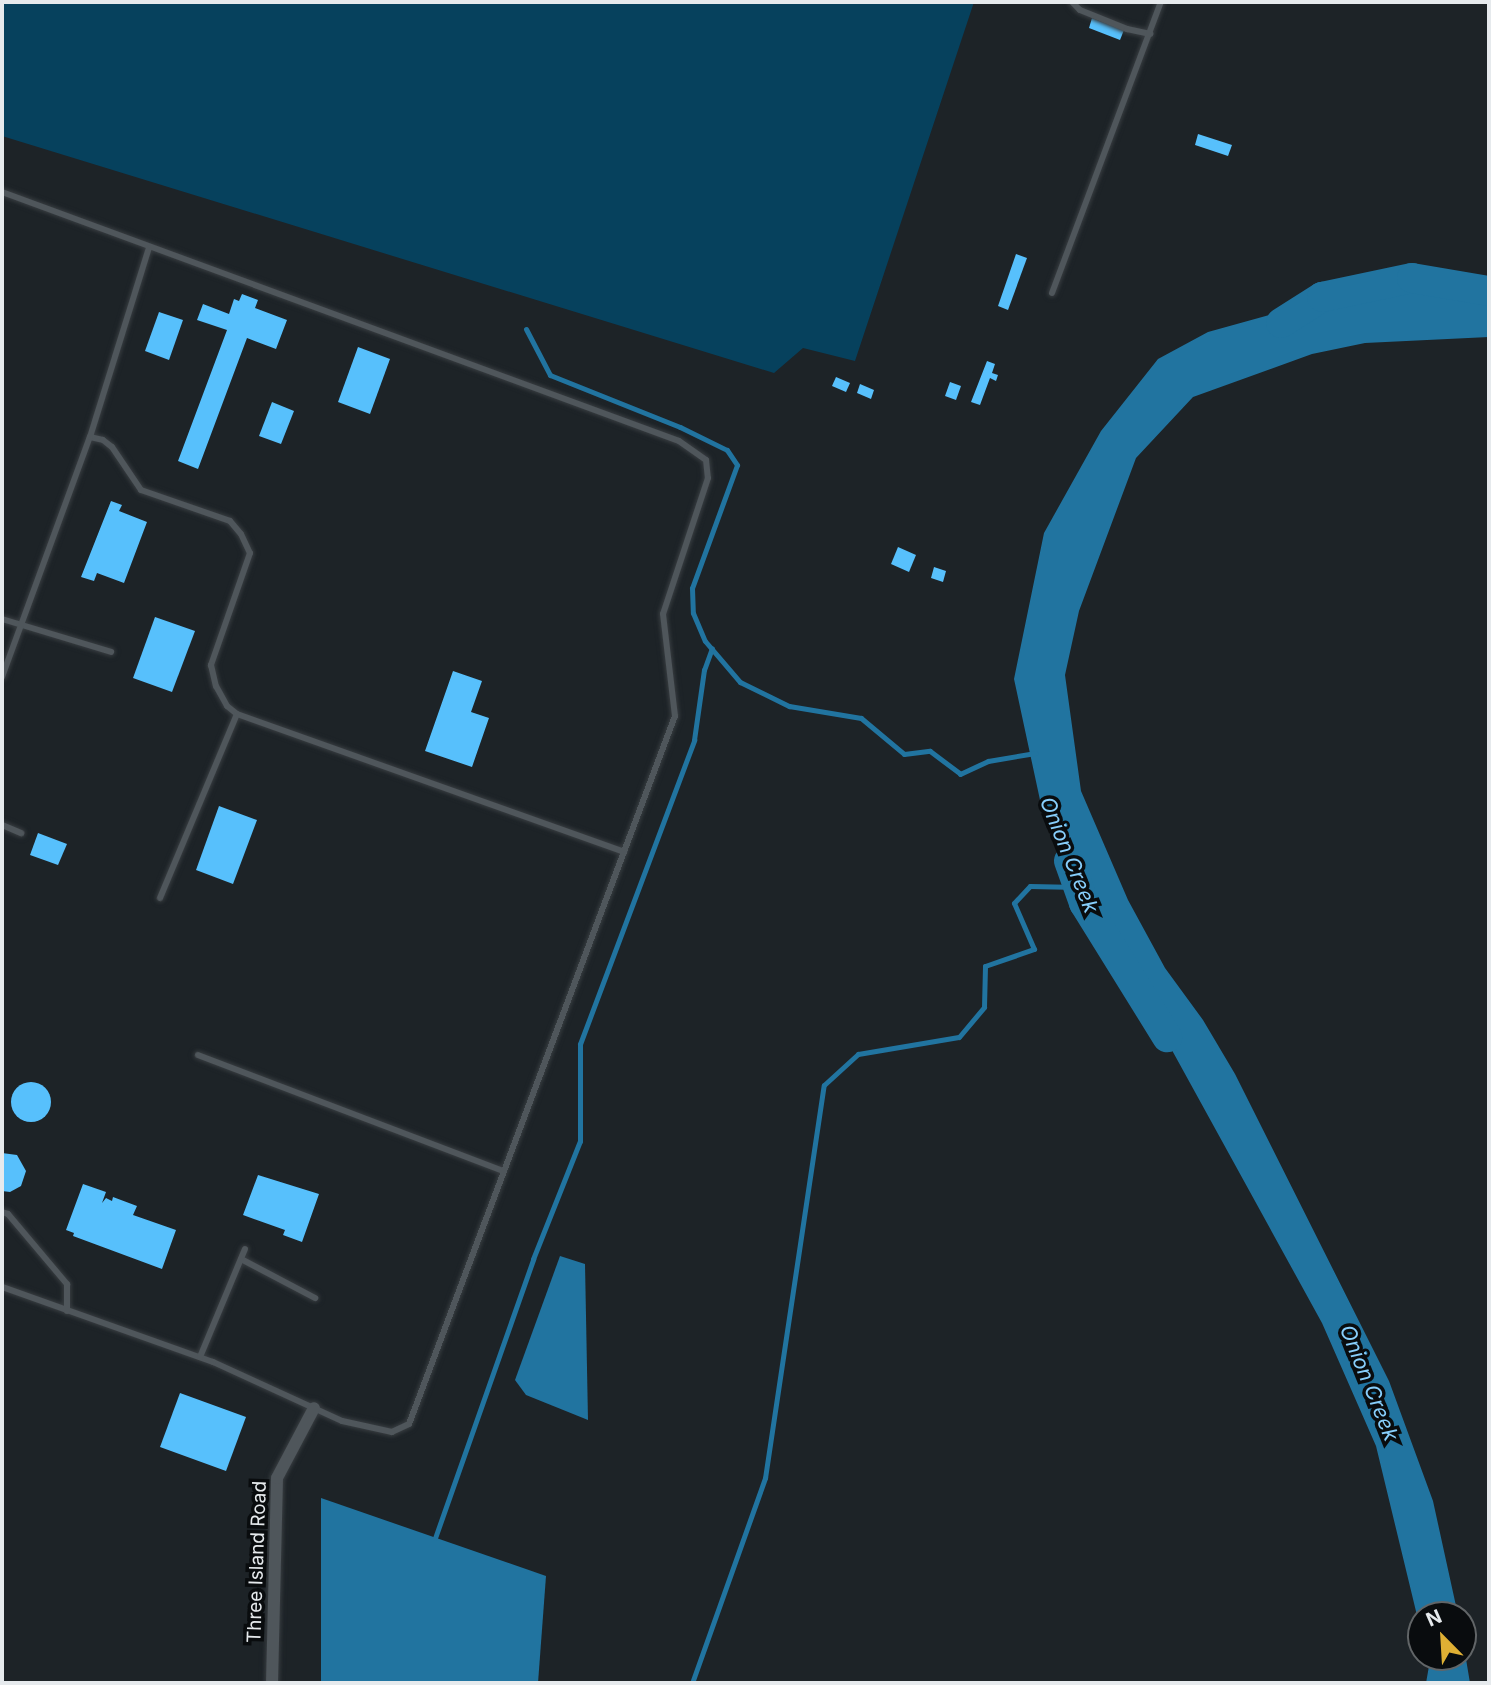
<!DOCTYPE html>
<html>
<head>
<meta charset="utf-8">
<style>
	body { margin:0 }
	#map { position:relative; width:1491px; height:1685px; overflow:hidden; background:#1d2327; font-family:Inter,sans-serif }
	div>[style] { position:absolute }
	.green>* { inset:0; background:#06415d }
	.water>* { inset:0; background:#2174a0 }
	.stream>* { height:5px; margin:-2.5px; padding:0 2.5px; transform-origin:2.5px; border-radius:2.5px; background:#2174a0 }
	.river>* { height:30px; margin:-15px; padding:0 15px; transform-origin:15px; border-radius:15px; background:#2174a0 }
	.building>* { inset:0; background:#57c0fc }
	.round { border-radius:50% }
	.roads { filter:drop-shadow(0 0 2px #383d41) drop-shadow(0 0 2px #383d41) }
	.lane>* { height:6px; margin:-3px; padding:0 3px; transform-origin:3px; border-radius:3px; background:#4f565b }
	.street>* { height:12px; margin:-6px; padding:0 6px; transform-origin:6px; border-radius:6px; background:#4f565b }
	span { translate:-50% -50%; white-space:nowrap; text-align:center; line-height:1.15; -webkit-text-stroke:7px #090c0e; paint-order:stroke }
	.street-label { font-size:19px; color:#e6eaed }
	.water-label { font-size:21px; color:#87cefb; font-style:italic }
	.frame { position:absolute; inset:0; border:4px solid #e6eaed; pointer-events:none }
	.north { position:absolute; left:1407px; top:1601px; width:70px; height:70px; box-sizing:border-box; background:#090c0e; border:2px solid #616567; border-radius:50%; rotate:336deg; font-size:19px; font-weight:700; line-height:28px; text-align:center; color:#e6eaed }
	.north::after { content:''; display:block; margin:auto; width:24px; height:32px; background:#dfb034; clip-path:polygon(50% 0,100% 100%,50% 72%,0 100%) }
</style>
</head>
<body>
<div id="map">
	<div class="green">
		<div style="clip-path:polygon(2px 2px,974px 2px,855px 361px,803px 348px,774px 373px,2px 136px)"></div>
	</div>
	<div class="water">
		<div style="clip-path:polygon(1436px 279px,1489px 279px,1489px 337px,1365px 343px,1312px 354px,1193px 397px,1136px 458px,1079px 611px,1065px 675px,1081px 791px,1128px 900px,1165px 968px,1203px 1020px,1235px 1074px,1389px 1381px,1433px 1501px,1458px 1615px,1421px 1615px,1421px 1632px,1376px 1446px,1322px 1323px,1113px 943px,1077px 890px,1043px 814px,1014px 679px,1044px 533px,1101px 431px,1158px 359px,1208px 332px,1313px 303px)"></div>
		<div style="clip-path:polygon(560px 1256px,585px 1264px,588px 1420px,526px 1395px,515px 1380px)"></div>
		<div style="clip-path:polygon(321px 1498px,546px 1576px,538px 1683px,321px 1683px)"></div>
		<div style="clip-path:polygon(1463px 1641px,1470px 1683px,1426px 1683px,1429px 1666px,1427px 1657px,1463px 1657px)"></div>
	</div>
	<div class="stream">
		<div style="left:526px;top:329px;width:52px;rotate:62.4deg"></div>
		<div style="left:550px;top:375px;width:140px;rotate:21.8deg"></div>
		<div style="left:680px;top:427px;width:52px;rotate:26.1deg"></div>
		<div style="left:727px;top:450px;width:18px;rotate:56deg"></div>
		<div style="left:737px;top:465px;width:131px;rotate:110.1deg"></div>
		<div style="left:692px;top:588px;width:25px;rotate:88deg"></div>
		<div style="left:693px;top:613px;width:30px;rotate:67deg"></div>
		<div style="left:705px;top:641px;width:54px;rotate:49.5deg"></div>
		<div style="left:740px;top:682px;width:55px;rotate:26.1deg"></div>
		<div style="left:789px;top:706px;width:73px;rotate:9.5deg"></div>
		<div style="left:861px;top:718px;width:56px;rotate:39.9deg"></div>
		<div style="left:904px;top:754px;width:26px;rotate:-7deg"></div>
		<div style="left:930px;top:751px;width:38px;rotate:37deg"></div>
		<div style="left:960px;top:774px;width:31px;rotate:-25deg"></div>
		<div style="left:988px;top:761px;width:48px;rotate:-9.7deg"></div>
		<div style="left:435px;top:1538px;width:296px;rotate:-70.6deg"></div>
		<div style="left:533px;top:1259px;width:127px;rotate:-68.3deg"></div>
		<div style="left:580px;top:1141px;width:97px;rotate:-90deg"></div>
		<div style="left:580px;top:1044px;width:325px;rotate:-69.4deg"></div>
		<div style="left:694px;top:740px;width:71px;rotate:-81.9deg"></div>
		<div style="left:704px;top:670px;width:23px;rotate:-70deg"></div>
		<div style="left:692px;top:1683px;width:218px;rotate:-70.4deg"></div>
		<div style="left:765px;top:1478px;width:397px;rotate:-81.5deg"></div>
		<div style="left:824px;top:1085px;width:46px;rotate:-42.4deg"></div>
		<div style="left:858px;top:1054px;width:102px;rotate:-9.6deg"></div>
		<div style="left:959px;top:1037px;width:39px;rotate:-50deg"></div>
		<div style="left:984px;top:1007px;width:41px;rotate:-88.6deg"></div>
		<div style="left:985px;top:966px;width:52px;rotate:-19.1deg"></div>
		<div style="left:1034px;top:949px;width:50px;rotate:-113.5deg"></div>
		<div style="left:1014px;top:903px;width:23px;rotate:-47deg"></div>
		<div style="left:1030px;top:886px;width:48px;rotate:1.2deg"></div>
	</div>
	<div class="river">
		<div style="left:1281px;top:323px;width:49px;rotate:-32.4deg"></div>
		<div style="left:1322px;top:297px;width:92px;rotate:-11.9deg"></div>
		<div style="left:1412px;top:278px;width:78px;rotate:9.6deg"></div>
		<div style="left:1069px;top:861px;width:45px;rotate:70.3deg"></div>
		<div style="left:1084px;top:903px;width:158px;rotate:58.2deg"></div>
	</div>
	<div class="building">
		<div style="clip-path:polygon(1092px 18px,1124px 30px,1120px 40px,1089px 28px)"></div>
		<div style="clip-path:polygon(1198px 134px,1232px 145px,1228px 156px,1195px 145px)"></div>
		<div style="clip-path:polygon(1016px 254px,1027px 258px,1008px 310px,998px 306px)"></div>
		<div style="clip-path:polygon(242px 294px,258px 300px,255px 308px,287px 320px,276px 349px,247px 338px,198px 469px,178px 461px,227px 330px,197px 320px,203px 304px,229px 314px,234px 299px,239px 301px)"></div>
		<div style="clip-path:polygon(159px 312px,183px 320px,169px 360px,145px 351px)"></div>
		<div style="clip-path:polygon(358px 347px,390px 359px,370px 414px,338px 402px)"></div>
		<div style="clip-path:polygon(987px 361px,995px 364px,992px 373px,998px 375px,996px 381px,990px 378px,980px 405px,971px 402px)"></div>
		<div style="clip-path:polygon(836px 377px,850px 383px,846px 392px,832px 386px)"></div>
		<div style="clip-path:polygon(950px 382px,961px 386px,956px 400px,945px 396px)"></div>
		<div style="clip-path:polygon(860px 384px,874px 390px,871px 399px,857px 393px)"></div>
		<div style="clip-path:polygon(272px 402px,294px 411px,281px 444px,259px 436px)"></div>
		<div style="clip-path:polygon(111px 501px,122px 505px,119px 511px,147px 522px,124px 583px,97px 573px,94px 581px,81px 577px)"></div>
		<div style="clip-path:polygon(898px 547px,916px 555px,909px 572px,891px 564px)"></div>
		<div style="clip-path:polygon(934px 567px,946px 571px,943px 582px,931px 578px)"></div>
		<div style="clip-path:polygon(155px 617px,195px 631px,172px 692px,133px 678px)"></div>
		<div style="clip-path:polygon(453px 671px,482px 681px,471px 712px,489px 718px,472px 767px,425px 751px)"></div>
		<div style="clip-path:polygon(219px 806px,257px 820px,233px 884px,196px 870px)"></div>
		<div style="clip-path:polygon(38px 833px,67px 844px,58px 865px,30px 855px)"></div>
		<div class="round" style="left:11px;top:1082px;width:40px;height:40px"></div>
		<div style="clip-path:polygon(2px 1153px,17px 1155px,26px 1171px,21px 1186px,10px 1192px,2px 1191px)"></div>
		<div style="clip-path:polygon(258px 1175px,319px 1194px,302px 1242px,283px 1235px,285px 1230px,243px 1215px)"></div>
		<div style="clip-path:polygon(83px 1184px,106px 1192px,102px 1203px,106px 1198px,112px 1201px,113px 1197px,137px 1206px,133px 1215px,176px 1230px,162px 1269px,73px 1236px,74px 1233px,66px 1230px)"></div>
		<div style="clip-path:polygon(180px 1393px,246px 1417px,226px 1471px,160px 1447px)"></div>
	</div>
	<div class="roads">
		<div class="lane">
			<div style="left:1072px;top:2px;width:11px;rotate:45deg"></div>
			<div style="left:1080px;top:10px;width:51px;rotate:22deg"></div>
			<div style="left:1127px;top:29px;width:24px;rotate:12deg"></div>
			<div style="left:2px;top:192px;width:721px;rotate:20.19deg"></div>
			<div style="left:679px;top:441px;width:33px;rotate:35deg"></div>
			<div style="left:706px;top:460px;width:18px;rotate:84deg"></div>
			<div style="left:708px;top:478px;width:143px;rotate:108.3deg"></div>
			<div style="left:663px;top:614px;width:103px;rotate:83.3deg"></div>
			<div style="left:675px;top:716px;width:756px;rotate:110.59deg"></div>
			<div style="left:409px;top:1424px;width:19px;rotate:155deg"></div>
			<div style="left:392px;top:1432px;width:51px;rotate:-167.6deg"></div>
			<div style="left:342px;top:1421px;width:142px;rotate:-155.4deg"></div>
			<div style="left:213px;top:1362px;width:224px;rotate:-160.4deg"></div>
			<div style="left:1052px;top:293px;width:311px;rotate:-69.5deg"></div>
			<div style="left:90px;top:437px;width:13px;rotate:13deg"></div>
			<div style="left:103px;top:440px;width:11px;rotate:38deg"></div>
			<div style="left:112px;top:447px;width:52px;rotate:56deg"></div>
			<div style="left:141px;top:490px;width:94px;rotate:19.2deg"></div>
			<div style="left:230px;top:521px;width:17px;rotate:50deg"></div>
			<div style="left:241px;top:534px;width:21px;rotate:65deg"></div>
			<div style="left:250px;top:553px;width:119px;rotate:109.2deg"></div>
			<div style="left:211px;top:665px;width:22px;rotate:77deg"></div>
			<div style="left:216px;top:686px;width:23px;rotate:61deg"></div>
			<div style="left:227px;top:706px;width:13px;rotate:39deg"></div>
			<div style="left:237px;top:714px;width:411px;rotate:19.6deg"></div>
			<div style="left:2px;top:619px;width:114px;rotate:16.8deg"></div>
			<div style="left:2px;top:677px;width:256px;rotate:-69.9deg"></div>
			<div style="left:90px;top:437px;width:198px;rotate:-72.7deg"></div>
			<div style="left:2px;top:825px;width:21px;rotate:23deg"></div>
			<div style="left:160px;top:898px;width:199px;rotate:-67.3deg"></div>
			<div style="left:198px;top:1055px;width:327px;rotate:20.8deg"></div>
			<div style="left:2px;top:1212px;width:6px;rotate:18deg"></div>
			<div style="left:8px;top:1214px;width:92px;rotate:49.9deg"></div>
			<div style="left:67px;top:1284px;width:27px;rotate:90deg"></div>
			<div style="left:241px;top:1259px;width:84px;rotate:27.8deg"></div>
			<div style="left:200px;top:1357px;width:117px;rotate:-67.4deg"></div>
		</div>
		<div class="street">
			<div style="left:272px;top:1683px;width:205px;rotate:-88.6deg"></div>
			<div style="left:277px;top:1478px;width:79px;rotate:-62.1deg"></div>
		</div>
	</div>
	<div class="street-label">
		<span style="left:257px;top:1562px;rotate:-88deg">Three Island Road</span>
	</div>
	<div class="water-label">
		<span style="left:1069px;top:855px;rotate:68deg">Onion Creek</span>
		<span style="left:1369px;top:1383px;rotate:68deg">Onion Creek</span>
	</div>
	<div class="frame"></div>
	<div class="north">N</div>
</div>
</body>
</html>
